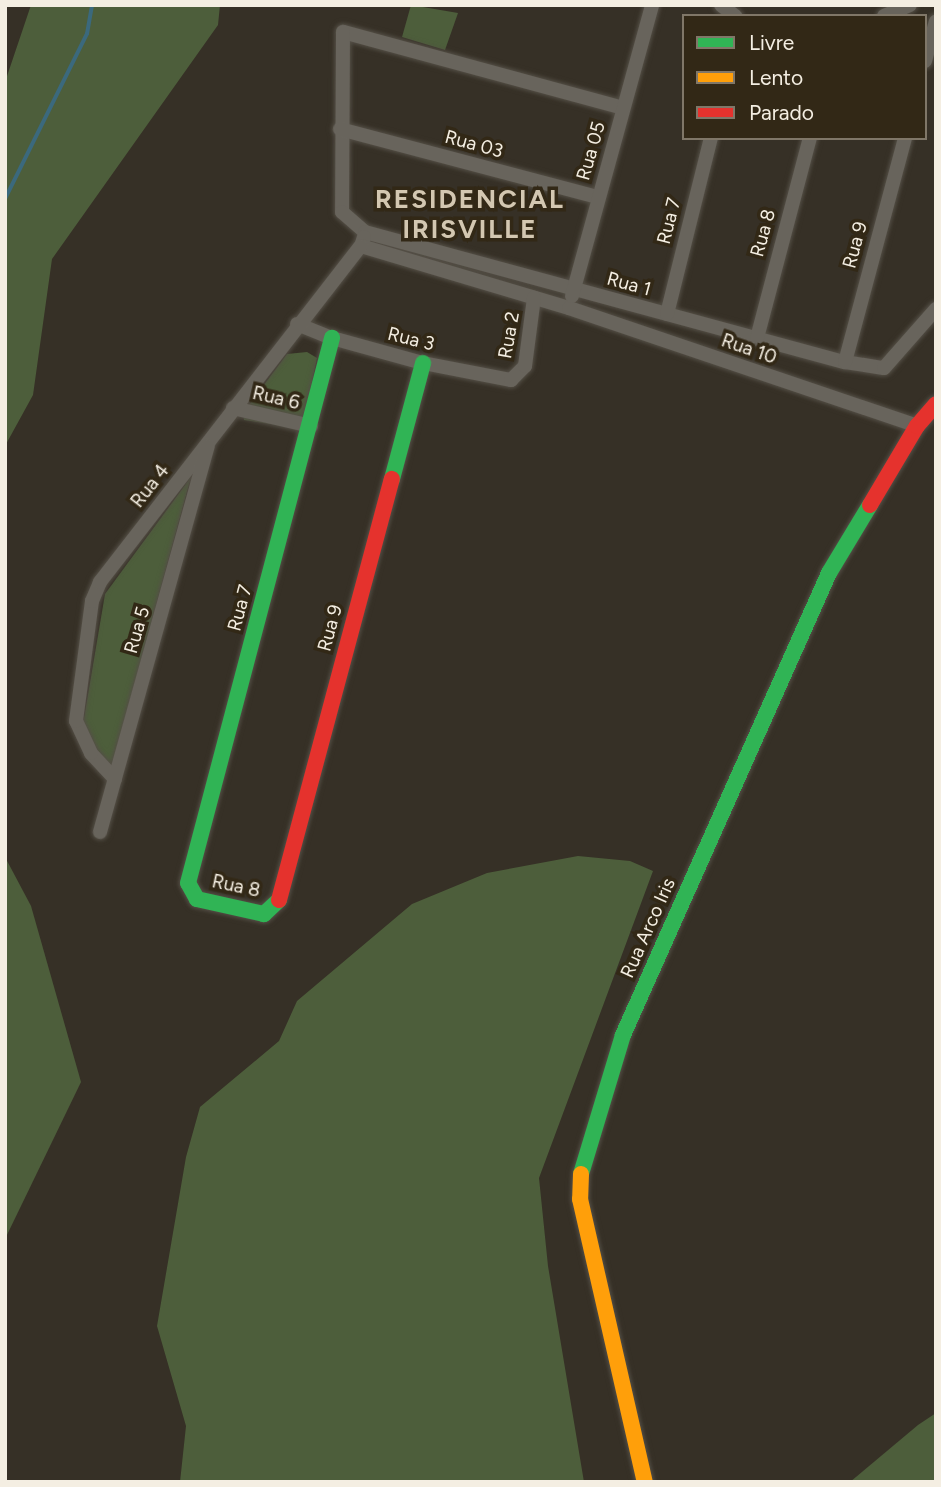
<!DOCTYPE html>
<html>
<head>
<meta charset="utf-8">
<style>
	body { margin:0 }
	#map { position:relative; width:941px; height:1487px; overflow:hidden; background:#363026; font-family:Figtree,sans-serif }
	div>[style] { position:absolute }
	.green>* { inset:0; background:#4d5e3b }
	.stream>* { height:3.5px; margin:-1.75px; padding:0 1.75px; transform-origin:1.75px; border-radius:1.75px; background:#3b697d }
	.roads { filter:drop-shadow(0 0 2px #544f46) drop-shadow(0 0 2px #544f46) }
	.street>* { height:14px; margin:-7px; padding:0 7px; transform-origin:7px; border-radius:7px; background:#68645c }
	.fast>* { height:16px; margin:-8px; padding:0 8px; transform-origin:8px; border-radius:8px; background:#30b455 }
	.slow>* { height:16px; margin:-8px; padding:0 8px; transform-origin:8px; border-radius:8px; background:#ff9f0a }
	.jam>* { height:16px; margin:-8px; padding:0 8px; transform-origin:8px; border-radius:8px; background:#e5322d }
	span { translate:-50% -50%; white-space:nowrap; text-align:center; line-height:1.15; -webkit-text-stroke:7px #322816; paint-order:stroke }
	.street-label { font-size:19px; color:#f4eee2 }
	.district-label { font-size:26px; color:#d3c7b1; font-weight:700; letter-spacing:2px }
	.frame { position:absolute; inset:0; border:7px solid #f4eee2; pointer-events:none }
	.legend { position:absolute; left:682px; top:14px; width:245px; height:126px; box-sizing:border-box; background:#322816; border:2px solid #807768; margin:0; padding:9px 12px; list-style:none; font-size:21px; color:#f4eee2 }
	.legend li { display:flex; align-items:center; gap:14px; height:35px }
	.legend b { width:35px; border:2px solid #807768 }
</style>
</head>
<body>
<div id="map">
	<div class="green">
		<div style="clip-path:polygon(31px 5px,220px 5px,218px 25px,52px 259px,33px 395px,5px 446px,5px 82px)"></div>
		<div style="clip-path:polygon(411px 5px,458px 13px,445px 50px,402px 37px)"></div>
		<div style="clip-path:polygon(307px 352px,317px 358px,302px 429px,244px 420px,243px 413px,287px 354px)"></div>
		<div style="clip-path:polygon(191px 477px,112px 766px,106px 767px,83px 724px,105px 594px)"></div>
		<div style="clip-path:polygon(578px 856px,630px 861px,653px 871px,539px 1178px,548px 1266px,584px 1482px,180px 1482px,186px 1426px,157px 1326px,186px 1157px,200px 1107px,279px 1041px,297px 1001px,412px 904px,487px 873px)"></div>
		<div style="clip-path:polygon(5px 857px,31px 906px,81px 1082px,5px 1239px)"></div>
		<div style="clip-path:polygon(936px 1413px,936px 1482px,850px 1482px,918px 1425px)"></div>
	</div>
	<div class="stream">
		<div style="left:5px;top:199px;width:184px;rotate:-63.6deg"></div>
		<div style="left:87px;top:34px;width:29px;rotate:-80deg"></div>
	</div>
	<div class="roads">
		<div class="street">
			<div style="left:721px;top:5px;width:18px;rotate:38deg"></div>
			<div style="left:884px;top:16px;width:28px;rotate:-23deg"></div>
			<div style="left:925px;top:61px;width:41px;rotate:-74.6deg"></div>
			<div style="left:623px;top:108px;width:290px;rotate:-164.8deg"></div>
			<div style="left:343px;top:32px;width:180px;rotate:90.3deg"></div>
			<div style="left:342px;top:212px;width:30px;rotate:41deg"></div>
			<div style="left:365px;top:232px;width:497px;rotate:15.2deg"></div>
			<div style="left:845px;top:362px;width:39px;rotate:9deg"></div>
			<div style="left:884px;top:368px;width:79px;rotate:-48.6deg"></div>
			<div style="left:340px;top:129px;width:267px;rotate:14.8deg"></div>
			<div style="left:364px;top:237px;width:9px;rotate:108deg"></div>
			<div style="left:361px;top:246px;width:217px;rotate:16.6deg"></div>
			<div style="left:569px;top:308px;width:367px;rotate:18.7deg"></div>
			<div style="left:572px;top:296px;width:302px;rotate:-74.6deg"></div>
			<div style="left:667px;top:314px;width:181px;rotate:-76deg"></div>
			<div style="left:297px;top:324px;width:38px;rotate:22deg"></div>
			<div style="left:332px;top:338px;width:94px;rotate:15.4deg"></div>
			<div style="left:423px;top:363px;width:90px;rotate:10.9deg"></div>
			<div style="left:511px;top:380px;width:20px;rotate:-45deg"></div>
			<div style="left:525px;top:366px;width:69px;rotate:-82.5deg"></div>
			<div style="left:757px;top:338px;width:207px;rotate:-75.2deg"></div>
			<div style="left:845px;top:362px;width:232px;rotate:-75deg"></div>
			<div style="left:233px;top:408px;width:80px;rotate:13deg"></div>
			<div style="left:115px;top:779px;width:35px;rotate:-133deg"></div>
			<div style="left:91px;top:753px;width:35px;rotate:-115deg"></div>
			<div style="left:76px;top:721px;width:121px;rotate:-82.4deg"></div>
			<div style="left:92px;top:601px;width:21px;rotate:-67deg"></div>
			<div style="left:100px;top:582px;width:425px;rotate:-52.2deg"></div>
			<div style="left:100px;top:832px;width:401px;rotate:-74.4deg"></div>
		</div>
		<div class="fast">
			<div style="left:392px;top:479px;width:120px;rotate:-75deg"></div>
			<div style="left:279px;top:900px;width:21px;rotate:137deg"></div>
			<div style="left:264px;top:914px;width:69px;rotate:-167.4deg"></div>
			<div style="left:197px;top:899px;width:18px;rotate:-119deg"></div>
			<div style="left:188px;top:883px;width:564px;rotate:-75.2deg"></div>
			<div style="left:581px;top:1174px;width:145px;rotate:-73.2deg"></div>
			<div style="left:623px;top:1035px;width:506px;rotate:-65.97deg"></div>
			<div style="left:829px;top:573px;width:79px;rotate:-58.9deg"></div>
		</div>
		<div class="slow">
			<div style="left:581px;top:1174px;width:25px;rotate:92deg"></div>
			<div style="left:580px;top:1199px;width:290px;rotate:77.1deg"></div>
		</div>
		<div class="jam">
			<div style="left:870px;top:505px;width:92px;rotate:-59.3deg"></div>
			<div style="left:917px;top:426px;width:29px;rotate:-49deg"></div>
			<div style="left:279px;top:900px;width:436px;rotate:-75deg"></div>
		</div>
	</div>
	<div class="street-label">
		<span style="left:474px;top:144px;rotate:15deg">Rua 03</span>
		<span style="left:591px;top:151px;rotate:-74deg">Rua 05</span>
		<span style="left:669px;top:221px;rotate:-76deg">Rua 7</span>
		<span style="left:763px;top:233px;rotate:-75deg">Rua 8</span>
		<span style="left:855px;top:245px;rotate:-75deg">Rua 9</span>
		<span style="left:629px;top:284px;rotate:15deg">Rua 1</span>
		<span style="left:509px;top:335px;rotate:-80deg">Rua 2</span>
		<span style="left:411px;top:339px;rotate:14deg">Rua 3</span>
		<span style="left:749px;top:349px;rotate:19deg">Rua 10</span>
		<span style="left:276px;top:398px;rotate:13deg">Rua 6</span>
		<span style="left:150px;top:486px;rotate:-52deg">Rua 4</span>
		<span style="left:240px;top:608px;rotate:-75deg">Rua 7</span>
		<span style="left:330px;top:628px;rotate:-75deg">Rua 9</span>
		<span style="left:137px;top:630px;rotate:-74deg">Rua 5</span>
		<span style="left:236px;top:886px;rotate:12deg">Rua 8</span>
		<span style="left:648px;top:928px;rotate:-66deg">Rua Arco Iris</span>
	</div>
	<div class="district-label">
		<span style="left:470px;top:215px">RESIDENCIAL<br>IRISVILLE</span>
	</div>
	<div class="frame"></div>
	<ul class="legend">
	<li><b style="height:9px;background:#30b455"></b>Livre</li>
	<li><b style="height:9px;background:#ff9f0a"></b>Lento</li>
	<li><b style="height:9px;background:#e5322d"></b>Parado</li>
	</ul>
</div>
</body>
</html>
